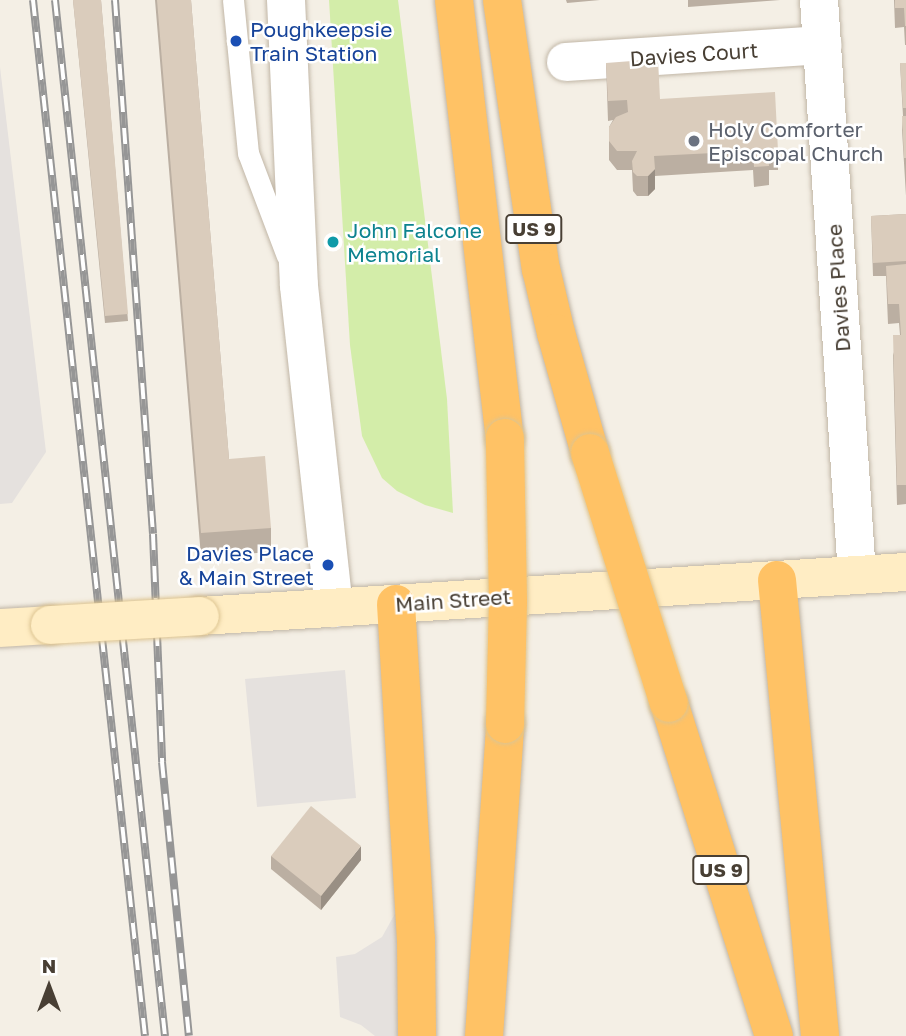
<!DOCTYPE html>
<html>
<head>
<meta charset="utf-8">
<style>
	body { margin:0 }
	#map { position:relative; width:906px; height:1036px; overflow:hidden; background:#f4efe5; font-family:"Golos Text",sans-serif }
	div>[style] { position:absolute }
	.green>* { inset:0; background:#d3eda9 }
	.parking>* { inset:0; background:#e5e1de }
	.roads { filter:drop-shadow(0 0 2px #c1b6a6) drop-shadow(0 0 2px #c1b6a6) }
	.lane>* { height:21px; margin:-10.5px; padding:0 10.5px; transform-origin:10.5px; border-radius:10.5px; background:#fff }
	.street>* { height:38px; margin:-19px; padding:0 19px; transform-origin:19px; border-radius:19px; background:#fff }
	.secondary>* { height:38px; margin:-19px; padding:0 19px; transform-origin:19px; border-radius:19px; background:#ffedc4 }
	.highway>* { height:38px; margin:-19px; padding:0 19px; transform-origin:19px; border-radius:19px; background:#ffc265 }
	.rail>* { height:8px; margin-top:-4px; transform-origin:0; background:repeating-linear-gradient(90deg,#fff 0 16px,#969696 0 32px); box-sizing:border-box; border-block:2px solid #969696 }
	.bridges { filter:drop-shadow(0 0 2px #ddc491) drop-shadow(0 0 2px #ddc491) }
	.secondary-bridge>* { height:38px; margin:-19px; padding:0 19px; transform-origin:19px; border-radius:19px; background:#ffedc4 }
	.highway-bridge>* { height:38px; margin:-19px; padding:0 19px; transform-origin:19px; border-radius:19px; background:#ffc265 }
	.wall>* { inset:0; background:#bbafa2 }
	.shaded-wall>* { inset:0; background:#998f84 }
	.building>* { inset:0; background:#daccbc }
	.dots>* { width:19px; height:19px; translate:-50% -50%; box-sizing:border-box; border:4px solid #fff; border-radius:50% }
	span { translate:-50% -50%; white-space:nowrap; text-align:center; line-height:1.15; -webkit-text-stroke:5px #fff; paint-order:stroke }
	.shield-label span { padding:2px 5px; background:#fff; border:2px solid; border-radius:5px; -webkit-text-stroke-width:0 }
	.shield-label { font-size:19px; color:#483f34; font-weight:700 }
	.transit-label { font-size:21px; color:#164399 }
	.left { translate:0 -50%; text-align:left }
	.right { translate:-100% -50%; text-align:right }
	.street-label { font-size:21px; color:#483f34 }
	.worship-label { font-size:21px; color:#5b616d }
	.culture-label { font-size:21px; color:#0d838f }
	.north { position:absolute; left:14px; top:952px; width:70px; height:70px; -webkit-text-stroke:5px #fff; paint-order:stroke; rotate:0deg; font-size:19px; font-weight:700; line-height:28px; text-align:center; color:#483f34 }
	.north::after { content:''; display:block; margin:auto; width:24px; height:32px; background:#483f34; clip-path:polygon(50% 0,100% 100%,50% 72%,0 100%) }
</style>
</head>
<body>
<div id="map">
	<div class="green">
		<div style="clip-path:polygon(329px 0,398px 0,447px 399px,453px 513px,425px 505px,397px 491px,382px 478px,362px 436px,350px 345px)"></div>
	</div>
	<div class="parking">
		<div style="clip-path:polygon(0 67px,46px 452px,12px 503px,0 504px)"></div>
		<div style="clip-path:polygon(345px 670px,356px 798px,257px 807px,245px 679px)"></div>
		<div style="clip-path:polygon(402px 901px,417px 1036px,375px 1036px,361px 1025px,340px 1017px,336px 957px,355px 954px,382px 937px)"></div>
	</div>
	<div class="roads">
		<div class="lane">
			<div style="left:233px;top:0;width:154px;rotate:84.4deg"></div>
			<div style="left:248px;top:153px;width:110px;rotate:69.3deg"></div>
		</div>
		<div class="street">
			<div style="left:286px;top:0;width:286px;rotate:87.4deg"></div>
			<div style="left:299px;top:286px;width:324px;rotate:83.8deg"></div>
			<div style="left:819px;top:0;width:576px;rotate:86.22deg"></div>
			<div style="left:566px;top:62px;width:257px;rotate:-3.8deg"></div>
		</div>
		<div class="secondary">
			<div style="left:200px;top:616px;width:707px;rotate:-3.57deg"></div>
			<div style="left:0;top:628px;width:50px;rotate:-3.4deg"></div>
		</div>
		<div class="highway">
			<div style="left:454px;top:0;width:441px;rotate:83.4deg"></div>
			<div style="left:502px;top:0;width:272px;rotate:81.8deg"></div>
			<div style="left:541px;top:269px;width:66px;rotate:76.8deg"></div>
			<div style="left:556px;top:333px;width:125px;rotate:74.2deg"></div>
			<div style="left:777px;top:580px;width:458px;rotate:84.6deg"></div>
			<div style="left:396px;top:604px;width:336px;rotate:86.6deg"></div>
			<div style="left:416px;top:939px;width:97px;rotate:89.4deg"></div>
			<div style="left:669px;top:703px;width:349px;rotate:72.5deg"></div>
			<div style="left:484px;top:1036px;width:313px;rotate:-86.1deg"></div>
		</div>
	</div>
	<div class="rail">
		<div style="left:33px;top:0;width:1042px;rotate:83.83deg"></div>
		<div style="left:55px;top:0;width:1042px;rotate:83.94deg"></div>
		<div style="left:115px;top:0;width:535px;rotate:85.93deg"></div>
		<div style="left:153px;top:534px;width:228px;rotate:87.7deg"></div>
		<div style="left:162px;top:762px;width:275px;rotate:84.4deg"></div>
	</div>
	<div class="bridges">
		<div class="secondary-bridge">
			<div style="left:50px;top:625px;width:150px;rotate:-3.4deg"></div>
		</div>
		<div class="highway-bridge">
			<div style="left:590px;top:453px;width:262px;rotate:72.5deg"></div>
			<div style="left:505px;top:724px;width:123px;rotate:-88.6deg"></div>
			<div style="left:508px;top:601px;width:163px;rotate:-91.1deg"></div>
		</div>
	</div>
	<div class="wall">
		<div style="clip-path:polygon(73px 0,101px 0,128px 321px,105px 323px)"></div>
		<div style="clip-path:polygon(155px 0,191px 0,229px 459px,271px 528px,271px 552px,201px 557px)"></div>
		<div style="clip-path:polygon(566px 0,600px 0,567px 3px)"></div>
		<div style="clip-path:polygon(688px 0,780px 0,688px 7px)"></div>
		<div style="clip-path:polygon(894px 0,906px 0,906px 45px,905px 45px,904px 27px,895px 28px)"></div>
		<div style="clip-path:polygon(606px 63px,660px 99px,778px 151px,778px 170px,769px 170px,769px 185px,754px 187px,753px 170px,655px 176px,655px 189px,648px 196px,637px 196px,633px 191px,632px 170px,617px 170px,609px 160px,609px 127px,613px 120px,608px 121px)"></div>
		<div style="clip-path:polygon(900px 63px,906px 63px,906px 196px,902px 130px,903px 116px)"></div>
		<div style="clip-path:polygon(906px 214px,906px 504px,897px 505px,893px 355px,900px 335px,899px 323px,888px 324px,886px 276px,873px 276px,871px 216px)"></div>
		<div style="clip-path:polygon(271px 856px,361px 860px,321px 910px,271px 869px)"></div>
	</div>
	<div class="shaded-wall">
		<div style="clip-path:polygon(655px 169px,655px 189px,648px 196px,648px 176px)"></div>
		<div style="clip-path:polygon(361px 846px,361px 860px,321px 910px,321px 896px)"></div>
	</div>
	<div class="building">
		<div style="clip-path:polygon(73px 0,101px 0,128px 314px,105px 316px)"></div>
		<div style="clip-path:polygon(157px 0,191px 0,229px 459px,265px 456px,271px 528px,201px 533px)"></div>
		<div style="clip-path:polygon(895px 0,906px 0,906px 26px,905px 26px,904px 8px,895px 8px)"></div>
		<div style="clip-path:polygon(658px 59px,660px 99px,775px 92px,778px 151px,768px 151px,769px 166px,754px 167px,753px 151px,654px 156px,655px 169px,648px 176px,637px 176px,633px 172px,632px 161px,637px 151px,617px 151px,609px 141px,609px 127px,616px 117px,628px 112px,627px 100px,608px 101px,606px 63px)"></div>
		<div style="clip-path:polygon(900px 63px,906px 63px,906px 108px,903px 108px)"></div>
		<div style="clip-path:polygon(902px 116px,906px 116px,906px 158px,904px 158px)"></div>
		<div style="clip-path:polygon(906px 214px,906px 261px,873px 263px,871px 216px)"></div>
		<div style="clip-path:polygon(906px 264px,906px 485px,897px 485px,893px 335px,901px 335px,899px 304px,888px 304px,886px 266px)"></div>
		<div style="clip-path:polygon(311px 806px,361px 846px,321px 896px,271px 856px)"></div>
	</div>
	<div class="dots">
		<div style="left:236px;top:41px;background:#1a4fb4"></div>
		<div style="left:694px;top:141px;background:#6b7280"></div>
		<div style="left:333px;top:242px;background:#0f9aa8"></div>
		<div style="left:328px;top:565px;background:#1a4fb4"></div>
	</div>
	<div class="shield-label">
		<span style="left:534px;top:229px">US 9</span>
		<span style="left:721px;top:870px">US 9</span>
	</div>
	<div class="transit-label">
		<span class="left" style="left:250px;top:41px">Poughkeepsie<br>Train Station</span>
		<span class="right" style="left:314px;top:565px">Davies Place<br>&amp; Main Street</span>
	</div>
	<div class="street-label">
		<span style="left:694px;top:54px;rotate:-4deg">Davies Court</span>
		<span style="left:838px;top:288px;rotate:-94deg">Davies Place</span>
		<span style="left:453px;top:600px;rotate:-4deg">Main Street</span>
	</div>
	<div class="worship-label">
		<span class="left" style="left:708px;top:141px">Holy Comforter<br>Episcopal Church</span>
	</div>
	<div class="culture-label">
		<span class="left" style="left:347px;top:242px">John Falcone<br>Memorial</span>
	</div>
	<div class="north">N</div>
</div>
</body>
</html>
